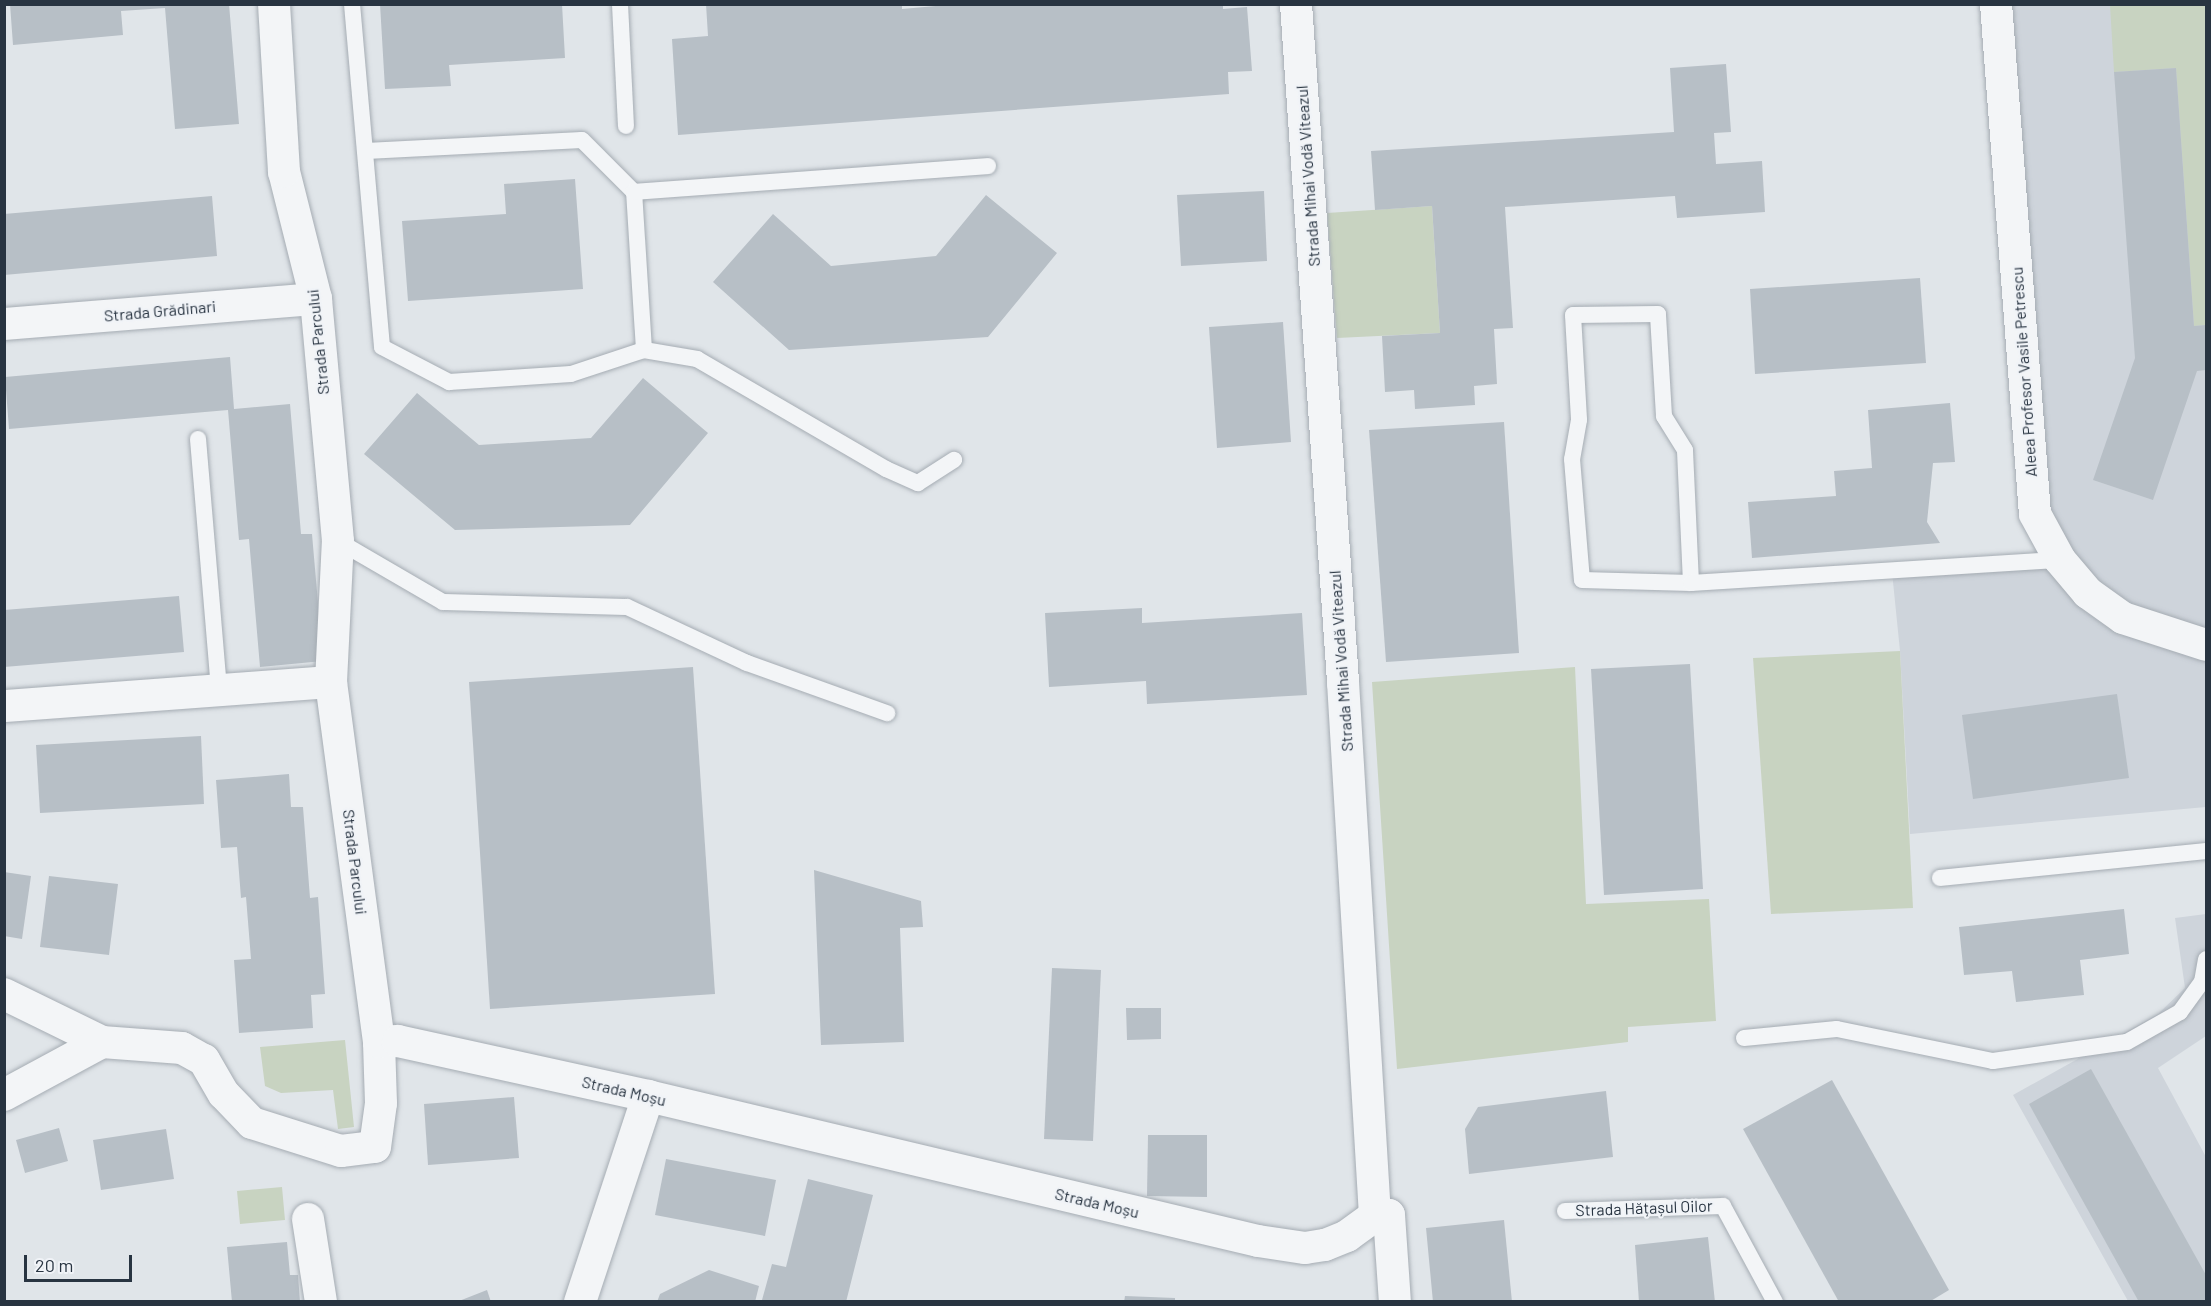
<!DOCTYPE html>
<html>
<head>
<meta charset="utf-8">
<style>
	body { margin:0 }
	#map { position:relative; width:2211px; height:1306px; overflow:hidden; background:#e0e5e9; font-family:Barlow,sans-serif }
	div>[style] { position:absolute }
	.built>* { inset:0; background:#ced4db }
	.green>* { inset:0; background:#c8d3c1 }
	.building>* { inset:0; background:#b7bfc6 }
	.roads { filter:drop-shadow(0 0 2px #a5acb3) drop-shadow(0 0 2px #a5acb3) }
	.lane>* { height:16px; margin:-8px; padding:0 8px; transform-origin:8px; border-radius:8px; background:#f3f5f7 }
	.street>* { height:32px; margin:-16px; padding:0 16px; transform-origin:16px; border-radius:16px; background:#f3f5f7 }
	span { translate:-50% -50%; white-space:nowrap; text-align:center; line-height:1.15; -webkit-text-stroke:4.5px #f0f3f7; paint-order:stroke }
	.street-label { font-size:16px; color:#283441 }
	.frame { position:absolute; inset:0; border:6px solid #283441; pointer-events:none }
	.scale { position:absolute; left:24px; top:1255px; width:108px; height:27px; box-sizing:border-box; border:3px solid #283441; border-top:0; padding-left:8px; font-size:18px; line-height:21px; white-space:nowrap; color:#283441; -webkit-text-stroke:4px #f0f3f7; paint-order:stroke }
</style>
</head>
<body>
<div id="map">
	<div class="built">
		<div style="clip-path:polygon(1996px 5px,2206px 5px,2206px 807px,1910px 834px,1900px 651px,1892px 572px,2059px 560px,2035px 514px)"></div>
		<div style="clip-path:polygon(2206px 914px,2206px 1036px,2158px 1068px,2206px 1157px,2206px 1301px,2128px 1301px,2013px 1095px,2158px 1014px,2185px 988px,2175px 918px)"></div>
	</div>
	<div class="green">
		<div style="clip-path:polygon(2110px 5px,2206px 5px,2206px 325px,2194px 326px,2176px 68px,2114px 72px)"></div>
		<div style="clip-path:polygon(1432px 206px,1440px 333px,1337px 338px,1327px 213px)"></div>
		<div style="clip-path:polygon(1900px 651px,1913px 908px,1771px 914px,1753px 658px)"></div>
		<div style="clip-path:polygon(1575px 667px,1586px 904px,1709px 899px,1716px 1021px,1628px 1027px,1628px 1042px,1397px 1069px,1372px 682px)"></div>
		<div style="clip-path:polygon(345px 1040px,354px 1127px,338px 1129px,333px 1090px,281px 1093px,265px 1086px,260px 1047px)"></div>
		<div style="clip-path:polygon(282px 1187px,285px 1220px,240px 1224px,237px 1191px)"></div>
	</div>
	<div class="building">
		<div style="clip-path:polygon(10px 4px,229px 4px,239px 124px,175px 129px,165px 8px,121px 11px,123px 35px,13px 45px)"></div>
		<div style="clip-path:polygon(380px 4px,562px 4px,565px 58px,449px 65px,451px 86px,385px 89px)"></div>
		<div style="clip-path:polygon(706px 4px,902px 4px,902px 9px,958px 4px,1223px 4px,1223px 9px,1247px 7px,1252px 71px,1228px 72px,1229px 94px,678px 135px,672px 39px,708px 36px)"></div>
		<div style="clip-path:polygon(1726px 64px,1731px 132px,1714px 133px,1716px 164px,1762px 161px,1765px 212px,1677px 218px,1675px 196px,1505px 207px,1513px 328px,1494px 329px,1497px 384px,1474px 386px,1475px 405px,1415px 409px,1414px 390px,1385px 392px,1382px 336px,1440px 333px,1432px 206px,1375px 210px,1371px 151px,1674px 132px,1670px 68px)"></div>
		<div style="clip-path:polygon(2176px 68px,2194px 326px,2206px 325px,2206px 370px,2197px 371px,2153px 500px,2093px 480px,2135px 358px,2114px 72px)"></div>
		<div style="clip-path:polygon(575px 179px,583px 289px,408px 301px,402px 221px,506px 214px,504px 184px)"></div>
		<div style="clip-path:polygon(1264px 191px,1267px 261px,1181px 266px,1177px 195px)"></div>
		<div style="clip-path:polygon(986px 195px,1057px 253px,988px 337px,789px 350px,713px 282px,773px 214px,831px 266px,936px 256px)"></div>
		<div style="clip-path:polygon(212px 196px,217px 256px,4px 275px,4px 214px)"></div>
		<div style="clip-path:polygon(1920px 278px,1926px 363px,1755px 374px,1750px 289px)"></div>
		<div style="clip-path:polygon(1283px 322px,1291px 442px,1217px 448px,1209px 327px)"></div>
		<div style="clip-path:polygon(230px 357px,234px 409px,290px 404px,301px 534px,312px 534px,323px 661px,260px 667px,249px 539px,239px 540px,228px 410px,9px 429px,5px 377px)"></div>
		<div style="clip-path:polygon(643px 378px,708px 433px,630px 525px,455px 530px,364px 454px,417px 393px,479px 445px,591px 438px)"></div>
		<div style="clip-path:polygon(1950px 403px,1955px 462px,1933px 463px,1927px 522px,1940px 543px,1752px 558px,1748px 502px,1836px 496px,1834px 471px,1872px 468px,1868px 410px)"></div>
		<div style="clip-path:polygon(1504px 422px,1519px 653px,1386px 662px,1369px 430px)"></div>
		<div style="clip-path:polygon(179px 596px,184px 652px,4px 667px,4px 610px)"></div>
		<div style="clip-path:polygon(1142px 608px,1142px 623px,1302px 613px,1307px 695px,1147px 704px,1146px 681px,1049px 687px,1045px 613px)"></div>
		<div style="clip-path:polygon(1690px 664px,1703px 889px,1604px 895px,1591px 669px)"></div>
		<div style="clip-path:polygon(693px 667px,715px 994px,490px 1009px,469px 682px)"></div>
		<div style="clip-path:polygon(2117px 694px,2129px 778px,1973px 799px,1962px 715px)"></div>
		<div style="clip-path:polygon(201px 736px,204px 804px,40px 813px,36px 745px)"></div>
		<div style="clip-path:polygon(289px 774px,291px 807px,303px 807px,310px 898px,318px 897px,325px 994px,311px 995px,313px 1028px,239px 1033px,234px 960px,251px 959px,246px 897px,241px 898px,237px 847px,221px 848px,216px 780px)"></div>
		<div style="clip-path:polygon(814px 870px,921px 901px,923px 927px,900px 928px,904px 1042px,821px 1045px)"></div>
		<div style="clip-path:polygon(4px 872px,31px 876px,22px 939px,4px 936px)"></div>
		<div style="clip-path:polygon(49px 876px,118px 884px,109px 955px,40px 947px)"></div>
		<div style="clip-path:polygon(2124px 909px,2129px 954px,2080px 960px,2084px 995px,2016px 1002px,2012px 971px,1964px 975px,1959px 927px)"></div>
		<div style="clip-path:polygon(1052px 968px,1101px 970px,1093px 1141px,1044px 1139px)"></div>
		<div style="clip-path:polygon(1126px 1008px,1161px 1008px,1161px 1039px,1127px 1040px)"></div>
		<div style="clip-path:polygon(2091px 1069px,2206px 1275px,2206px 1302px,2139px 1302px,2029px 1104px)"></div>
		<div style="clip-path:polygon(1832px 1080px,1949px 1290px,1929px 1302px,1839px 1302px,1743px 1129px)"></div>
		<div style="clip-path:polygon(1606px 1091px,1613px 1157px,1469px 1174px,1465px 1129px,1478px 1107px)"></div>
		<div style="clip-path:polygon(514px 1097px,519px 1158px,428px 1165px,424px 1104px)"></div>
		<div style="clip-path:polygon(59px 1128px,68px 1161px,25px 1173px,16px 1140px)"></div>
		<div style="clip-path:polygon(166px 1129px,174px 1179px,101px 1190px,93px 1140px)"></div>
		<div style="clip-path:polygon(1148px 1135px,1207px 1135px,1207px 1197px,1147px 1196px)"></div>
		<div style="clip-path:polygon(666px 1159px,776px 1180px,765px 1236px,655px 1215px)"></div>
		<div style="clip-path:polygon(808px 1179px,873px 1195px,846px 1302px,762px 1300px,772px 1264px,786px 1267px)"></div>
		<div style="clip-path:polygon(1504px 1220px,1512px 1302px,1433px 1302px,1426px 1228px)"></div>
		<div style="clip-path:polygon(1708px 1237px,1715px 1302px,1639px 1302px,1635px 1245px)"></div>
		<div style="clip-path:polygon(287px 1242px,290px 1275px,298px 1275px,300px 1302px,232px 1302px,227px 1247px)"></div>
		<div style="clip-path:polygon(709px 1270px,759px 1286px,755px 1302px,657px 1302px,660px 1294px)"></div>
		<div style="clip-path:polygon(487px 1290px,491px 1302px,459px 1302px,459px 1301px)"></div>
		<div style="clip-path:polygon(1125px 1296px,1175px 1298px,1175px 1302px,1124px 1302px)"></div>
	</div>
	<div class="roads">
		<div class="lane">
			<div style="left:352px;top:4px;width:344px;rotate:85deg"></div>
			<div style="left:382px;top:347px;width:76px;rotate:27.6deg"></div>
			<div style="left:449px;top:382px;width:122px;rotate:-3.8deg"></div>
			<div style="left:571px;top:374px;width:77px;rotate:-18.2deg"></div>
			<div style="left:644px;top:350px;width:54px;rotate:9.6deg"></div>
			<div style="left:697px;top:359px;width:219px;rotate:30.2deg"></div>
			<div style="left:886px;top:469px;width:35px;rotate:24deg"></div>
			<div style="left:918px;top:483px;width:43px;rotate:-32.6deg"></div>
			<div style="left:620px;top:4px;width:122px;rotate:87.2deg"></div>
			<div style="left:366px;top:151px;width:216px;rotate:-2.9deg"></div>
			<div style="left:582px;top:140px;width:74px;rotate:45deg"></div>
			<div style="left:644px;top:350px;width:158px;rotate:-93.6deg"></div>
			<div style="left:634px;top:192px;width:355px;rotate:-4.2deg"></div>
			<div style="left:198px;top:439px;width:253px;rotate:85.2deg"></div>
			<div style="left:338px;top:541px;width:121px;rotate:30.2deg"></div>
			<div style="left:443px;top:602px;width:184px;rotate:1.6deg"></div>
			<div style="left:627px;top:607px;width:132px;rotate:25deg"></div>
			<div style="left:747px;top:663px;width:149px;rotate:19.7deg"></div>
			<div style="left:1691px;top:583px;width:133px;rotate:-92.6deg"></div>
			<div style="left:1685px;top:450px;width:40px;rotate:-122deg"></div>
			<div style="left:1664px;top:416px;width:102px;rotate:-93.4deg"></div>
			<div style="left:1658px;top:314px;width:85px;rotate:179.3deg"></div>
			<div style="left:1573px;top:315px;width:105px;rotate:86.7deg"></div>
			<div style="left:1579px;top:420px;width:40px;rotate:100deg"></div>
			<div style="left:1572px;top:459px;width:121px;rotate:85.3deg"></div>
			<div style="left:1582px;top:580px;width:109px;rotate:1.6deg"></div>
			<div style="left:1691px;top:583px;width:370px;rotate:-3.6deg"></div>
			<div style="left:1940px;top:878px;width:267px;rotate:-5.8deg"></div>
			<div style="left:1744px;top:1038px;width:93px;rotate:-5.5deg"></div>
			<div style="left:1837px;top:1029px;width:159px;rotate:11.6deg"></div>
			<div style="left:1993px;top:1061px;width:135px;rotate:-8.1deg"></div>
			<div style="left:2127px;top:1042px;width:61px;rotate:-29.5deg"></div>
			<div style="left:2180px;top:1012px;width:37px;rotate:-54deg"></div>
			<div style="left:2202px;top:982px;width:23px;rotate:-80deg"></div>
			<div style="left:1565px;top:1211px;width:158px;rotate:-1.8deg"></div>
			<div style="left:1723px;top:1206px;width:109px;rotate:61.6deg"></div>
		</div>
		<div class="street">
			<div style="left:1296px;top:4px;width:680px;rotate:86.03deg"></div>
			<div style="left:1343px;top:682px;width:535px;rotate:86.57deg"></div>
			<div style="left:1375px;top:1216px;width:14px;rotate:-4deg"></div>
			<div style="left:1389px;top:1215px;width:87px;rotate:86.1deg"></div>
			<div style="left:1996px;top:4px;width:511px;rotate:85.63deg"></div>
			<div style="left:2035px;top:514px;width:52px;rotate:61.5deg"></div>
			<div style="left:2060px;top:560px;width:43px;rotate:49.7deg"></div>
			<div style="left:2088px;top:593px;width:43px;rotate:35.5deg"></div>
			<div style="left:2123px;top:618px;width:87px;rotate:18deg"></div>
			<div style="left:4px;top:324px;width:313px;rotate:-4.6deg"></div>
			<div style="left:4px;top:706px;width:328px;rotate:-4.2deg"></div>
			<div style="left:4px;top:994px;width:109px;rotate:26.1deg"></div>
			<div style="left:102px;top:1042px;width:80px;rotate:4.3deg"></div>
			<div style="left:182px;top:1048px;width:25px;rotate:29deg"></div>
			<div style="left:204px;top:1060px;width:39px;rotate:60deg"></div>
			<div style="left:224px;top:1094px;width:40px;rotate:46deg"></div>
			<div style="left:252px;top:1123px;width:93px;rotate:17.5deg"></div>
			<div style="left:341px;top:1151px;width:34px;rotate:-7deg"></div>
			<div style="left:375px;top:1147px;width:44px;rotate:-82.2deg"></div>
			<div style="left:381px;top:1103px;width:61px;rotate:-91.9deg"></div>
			<div style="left:379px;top:1042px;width:363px;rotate:-97.6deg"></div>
			<div style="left:331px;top:682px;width:141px;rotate:-87.2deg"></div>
			<div style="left:338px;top:541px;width:243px;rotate:-95.2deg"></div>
			<div style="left:316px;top:299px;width:131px;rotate:-104.1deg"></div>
			<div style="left:284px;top:172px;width:168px;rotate:-93.4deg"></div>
			<div style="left:379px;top:1042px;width:19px;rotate:-3deg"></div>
			<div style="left:398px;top:1041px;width:256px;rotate:12.4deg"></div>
			<div style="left:648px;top:1096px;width:627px;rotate:13.37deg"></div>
			<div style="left:1258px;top:1241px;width:48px;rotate:8.5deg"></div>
			<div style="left:1305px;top:1248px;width:20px;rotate:-9deg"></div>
			<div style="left:1325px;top:1245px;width:24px;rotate:-22deg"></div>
			<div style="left:1347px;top:1236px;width:34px;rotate:-36deg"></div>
			<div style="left:4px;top:1095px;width:111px;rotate:-28.4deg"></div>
			<div style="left:308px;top:1219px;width:84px;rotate:81.1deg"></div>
			<div style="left:580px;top:1302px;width:217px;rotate:-71.7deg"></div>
		</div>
	</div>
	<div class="street-label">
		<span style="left:1308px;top:176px;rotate:-94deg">Strada Mihai Vodă Viteazul</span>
		<span style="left:160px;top:311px;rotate:-5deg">Strada Grădinari</span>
		<span style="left:318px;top:342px;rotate:-96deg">Strada Parcului</span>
		<span style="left:2024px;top:372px;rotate:-94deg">Aleea Profesor Vasile Petrescu</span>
		<span style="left:1341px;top:661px;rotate:-94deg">Strada Mihai Vodă Viteazul</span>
		<span style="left:355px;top:862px;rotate:83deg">Strada Parcului</span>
		<span style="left:624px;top:1091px;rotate:13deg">Strada Moșu</span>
		<span style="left:1097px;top:1203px;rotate:13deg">Strada Moșu</span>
		<span style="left:1644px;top:1208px;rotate:-2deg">Strada Hățașul Oilor</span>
	</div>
	<div class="frame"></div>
	<div class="scale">20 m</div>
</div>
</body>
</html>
